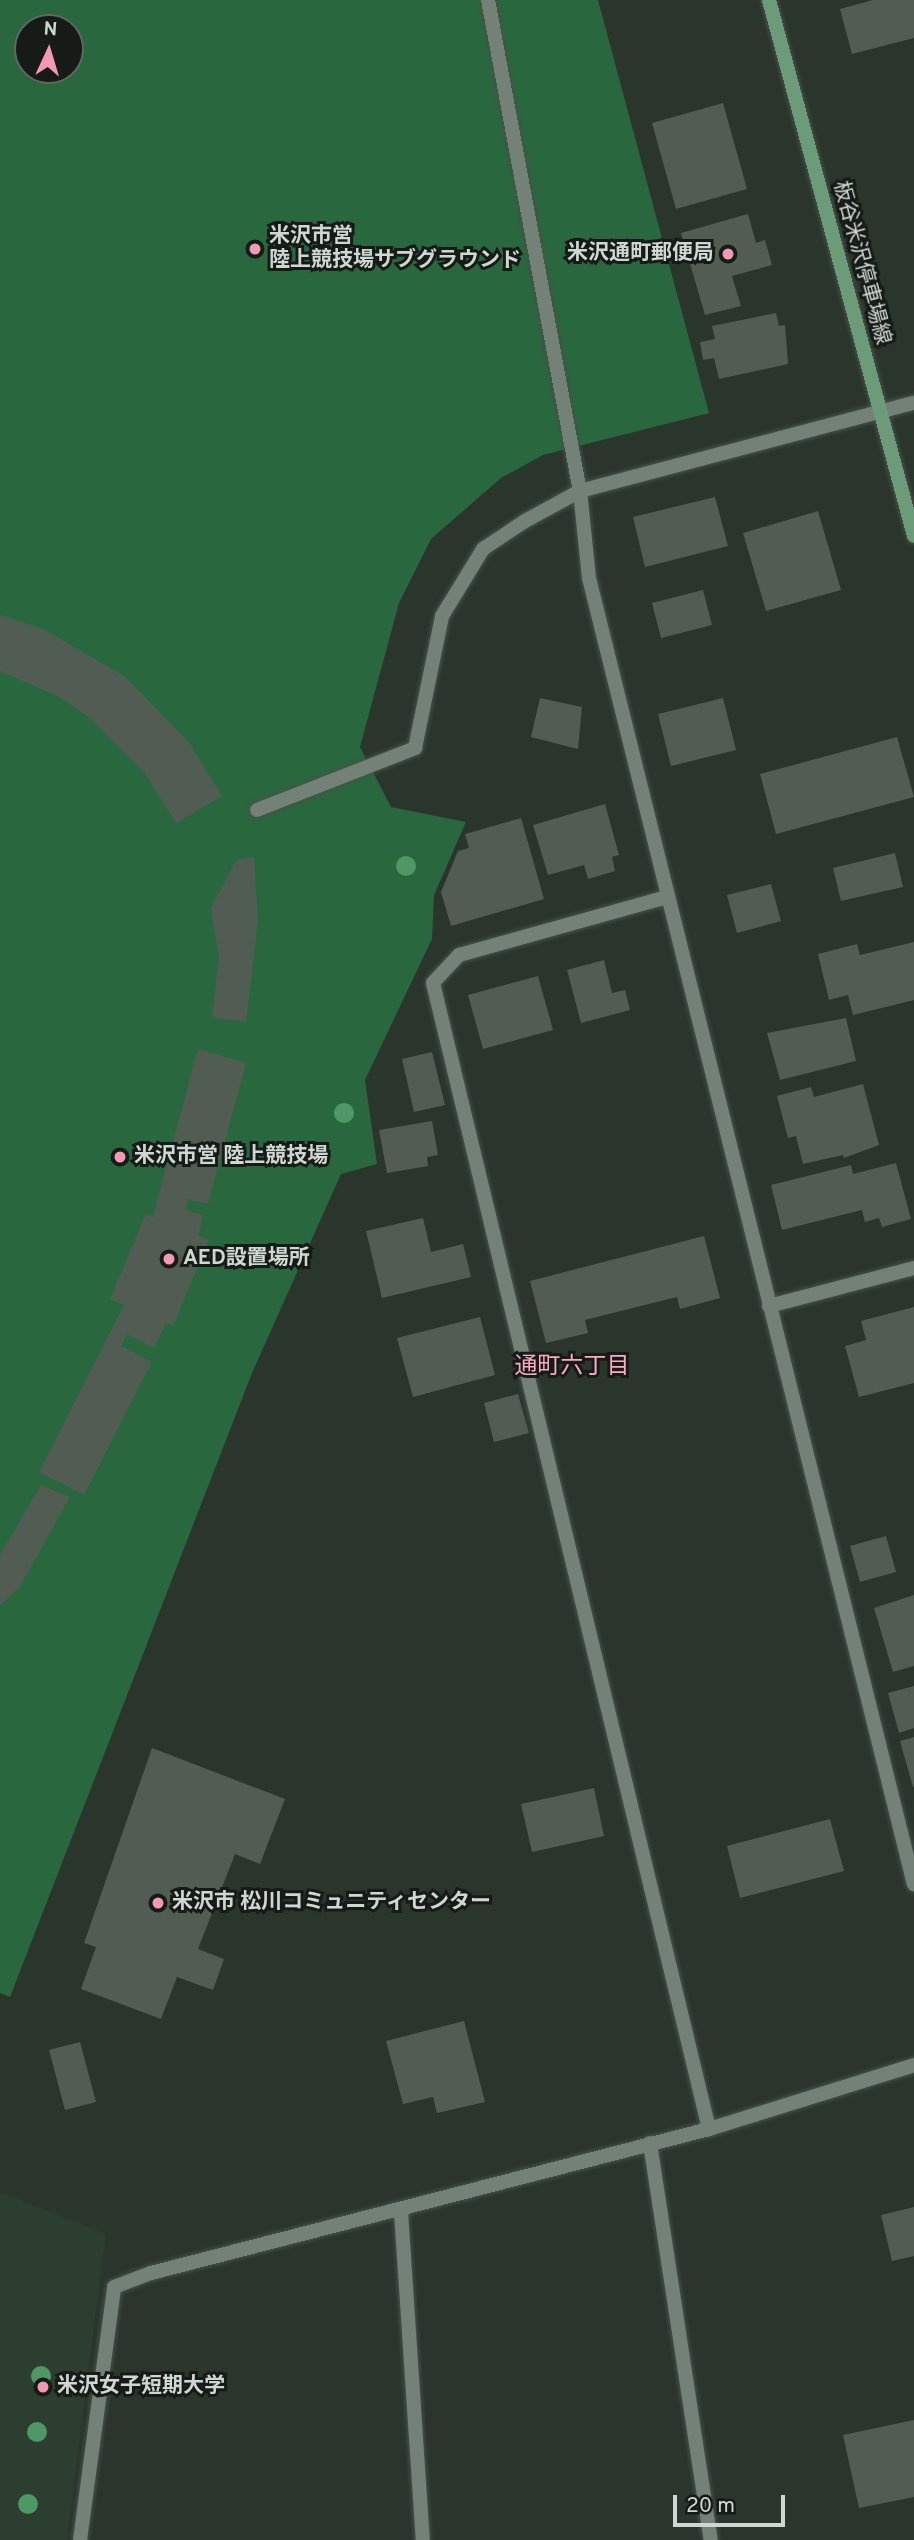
<!DOCTYPE html>
<html>
<head>
<meta charset="utf-8">
<style>
	body { margin:0 }
	#map { position:relative; width:914px; height:2540px; overflow:hidden; background:#2a352c; font-family:Overpass,"Noto Sans JP",sans-serif }
	div>[style] { position:absolute }
	.built>* { inset:0; background:#2c3e30 }
	.green>* { inset:0; background:#29683e }
	.building>* { inset:0; background:#515d53 }
	.roads { filter:drop-shadow(0 0 2px #47514a) drop-shadow(0 0 2px #47514a) }
	.service>* { height:14px; margin:-7px; padding:0 7px; transform-origin:7px; border-radius:7px; background:#738176 }
	.minor>* { height:14px; margin:-7px; padding:0 7px; transform-origin:7px; border-radius:7px; background:#738176 }
	.tertiary>* { height:14px; margin:-7px; padding:0 7px; transform-origin:7px; border-radius:7px; background:#738176 }
	.secondary>* { height:14px; margin:-7px; padding:0 7px; transform-origin:7px; border-radius:7px; background:#6c9b7a }
	.trees>* { width:20px; height:20px; margin:-10px; border-radius:50%; background:#509766 }
	.dots>* { width:19px; height:19px; translate:-50% -50%; box-sizing:border-box; border:4px solid #161b17; border-radius:50% }
	span { translate:-50% -50%; white-space:nowrap; text-align:center; line-height:1.15; -webkit-text-stroke:6px #161b17; paint-order:stroke }
	.poi-label { font-size:21px; color:#cfd7d1; font-weight:700 }
	.left { translate:0 -50%; text-align:left }
	.right { translate:-100% -50%; text-align:right }
	.street-label { font-size:21px; color:#cfd7d1 }
	.neighbourhood-label { font-size:23px; color:#fcaac0 }
	.north { position:absolute; left:14px; top:14px; width:70px; height:70px; box-sizing:border-box; background:#161b17; border:2px solid #606661; border-radius:50%; rotate:4deg; font-size:19px; font-weight:700; line-height:28px; text-align:center; color:#cfd7d1 }
	.north::after { content:''; display:block; margin:auto; width:24px; height:32px; background:#f19ab2; clip-path:polygon(50% 0,100% 100%,50% 72%,0 100%) }
	.scale { position:absolute; left:673px; top:2495px; width:112px; height:32px; box-sizing:border-box; border:4px solid #cfd7d1; border-top:0; padding-left:9px; font-size:21px; line-height:24px; white-space:nowrap; color:#cfd7d1; -webkit-text-stroke:5px #161b17; paint-order:stroke }
</style>
</head>
<body>
<div id="map">
	<div class="built">
		<div style="clip-path:polygon(0 2192px,106px 2234px,67px 2540px,0 2540px)"></div>
	</div>
	<div class="green">
		<div style="clip-path:polygon(evenodd,0 0,598px 0,709px 413px,543px 455px,501px 478px,431px 539px,399px 603px,360px 747px,391px 807px,466px 822px,434px 895px,432px 939px,365px 1080px,377px 1164px,341px 1174px,252px 1373px,10px 1997px,0 1993px,0 0,28px 28px,70px 28px,70px 70px,28px 70px,28px 28px)"></div>
	</div>
	<div class="building">
		<div style="clip-path:polygon(873px 0,914px 0,914px 38px,852px 54px,840px 9px)"></div>
		<div style="clip-path:polygon(723px 103px,747px 189px,676px 209px,652px 123px)"></div>
		<div style="clip-path:polygon(748px 214px,756px 243px,765px 240px,772px 265px,732px 276px,741px 306px,705px 315px,681px 233px)"></div>
		<div style="clip-path:polygon(776px 313px,779px 326px,785px 325px,788px 364px,719px 379px,714px 358px,703px 360px,700px 342px,715px 339px,712px 326px)"></div>
		<div style="clip-path:polygon(715px 497px,728px 546px,645px 567px,633px 517px)"></div>
		<div style="clip-path:polygon(818px 511px,841px 590px,766px 611px,743px 533px)"></div>
		<div style="clip-path:polygon(703px 590px,712px 625px,661px 638px,652px 603px)"></div>
		<div style="clip-path:polygon(0 615px,45px 630px,124px 676px,188px 741px,222px 796px,176px 823px,144px 772px,90px 718px,58px 696px,0 671px)"></div>
		<div style="clip-path:polygon(540px 698px,582px 707px,578px 749px,531px 737px)"></div>
		<div style="clip-path:polygon(723px 698px,736px 750px,671px 766px,658px 714px)"></div>
		<div style="clip-path:polygon(897px 737px,914px 797px,776px 834px,760px 774px)"></div>
		<div style="clip-path:polygon(605px 804px,619px 855px,612px 857px,615px 871px,588px 879px,584px 865px,548px 875px,533px 825px)"></div>
		<div style="clip-path:polygon(521px 818px,544px 899px,451px 926px,441px 892px,458px 851px,469px 848px,465px 834px)"></div>
		<div style="clip-path:polygon(895px 853px,903px 887px,841px 901px,833px 868px)"></div>
		<div style="clip-path:polygon(254px 857px,258px 921px,246px 1022px,212px 1017px,219px 957px,211px 908px,236px 860px)"></div>
		<div style="clip-path:polygon(771px 884px,781px 921px,737px 933px,727px 895px)"></div>
		<div style="clip-path:polygon(914px 942px,914px 1000px,853px 1015px,848px 995px,829px 1000px,818px 954px,857px 944px,860px 955px)"></div>
		<div style="clip-path:polygon(604px 960px,612px 993px,625px 990px,630px 1010px,581px 1023px,567px 970px)"></div>
		<div style="clip-path:polygon(538px 976px,553px 1030px,483px 1049px,468px 995px)"></div>
		<div style="clip-path:polygon(846px 1018px,856px 1061px,780px 1080px,767px 1033px)"></div>
		<div style="clip-path:polygon(198px 1049px,246px 1063px,208px 1204px,188px 1199px,186px 1210px,203px 1215px,198px 1236px,209px 1240px,173px 1326px,166px 1323px,154px 1348px,127px 1334px,121px 1346px,152px 1362px,84px 1495px,39px 1472px,124px 1305px,110px 1299px,146px 1214px,153px 1217px)"></div>
		<div style="clip-path:polygon(432px 1052px,445px 1105px,414px 1112px,402px 1059px)"></div>
		<div style="clip-path:polygon(863px 1084px,879px 1145px,844px 1158px,843px 1155px,803px 1164px,796px 1136px,788px 1138px,777px 1096px,811px 1087px,814px 1097px)"></div>
		<div style="clip-path:polygon(432px 1121px,438px 1155px,427px 1157px,428px 1166px,387px 1173px,379px 1130px)"></div>
		<div style="clip-path:polygon(896px 1163px,911px 1219px,882px 1227px,879px 1218px,865px 1222px,862px 1210px,782px 1230px,771px 1185px,851px 1165px,853px 1174px)"></div>
		<div style="clip-path:polygon(423px 1218px,431px 1252px,463px 1244px,471px 1277px,382px 1298px,366px 1231px)"></div>
		<div style="clip-path:polygon(704px 1236px,720px 1298px,680px 1309px,677px 1297px,585px 1320px,588px 1333px,546px 1343px,530px 1281px)"></div>
		<div style="clip-path:polygon(914px 1307px,914px 1383px,859px 1397px,845px 1346px,866px 1340px,861px 1321px)"></div>
		<div style="clip-path:polygon(480px 1317px,495px 1375px,413px 1397px,397px 1338px)"></div>
		<div style="clip-path:polygon(518px 1394px,529px 1433px,494px 1442px,484px 1403px)"></div>
		<div style="clip-path:polygon(41px 1485px,70px 1497px,19px 1588px,0 1605px,0 1555px)"></div>
		<div style="clip-path:polygon(886px 1536px,896px 1572px,860px 1582px,850px 1546px)"></div>
		<div style="clip-path:polygon(914px 1595px,914px 1666px,893px 1672px,874px 1608px)"></div>
		<div style="clip-path:polygon(914px 1686px,914px 1728px,899px 1733px,888px 1693px)"></div>
		<div style="clip-path:polygon(914px 1737px,914px 1787px,913px 1787px,900px 1741px)"></div>
		<div style="clip-path:polygon(152px 1748px,285px 1799px,260px 1864px,235px 1854px,198px 1949px,224px 1959px,213px 1990px,177px 1977px,161px 2019px,81px 1989px,96px 1947px,84px 1943px)"></div>
		<div style="clip-path:polygon(594px 1788px,604px 1836px,532px 1852px,521px 1804px)"></div>
		<div style="clip-path:polygon(830px 1819px,844px 1871px,740px 1898px,727px 1846px)"></div>
		<div style="clip-path:polygon(464px 2021px,485px 2102px,437px 2113px,433px 2097px,403px 2104px,386px 2041px)"></div>
		<div style="clip-path:polygon(80px 2042px,96px 2102px,65px 2110px,49px 2050px)"></div>
		<div style="clip-path:polygon(914px 2207px,914px 2256px,892px 2261px,881px 2215px)"></div>
		<div style="clip-path:polygon(914px 2420px,914px 2497px,859px 2508px,843px 2435px)"></div>
	</div>
	<div class="roads">
		<div class="service">
			<div style="left:488px;top:0;width:500px;rotate:79.4deg"></div>
		</div>
		<div class="minor">
			<div style="left:580px;top:491px;width:87px;rotate:84.1deg"></div>
			<div style="left:589px;top:578px;width:1346px;rotate:76.03deg"></div>
			<div style="left:257px;top:810px;width:170px;rotate:-21.4deg"></div>
			<div style="left:415px;top:748px;width:135px;rotate:-78.4deg"></div>
			<div style="left:442px;top:616px;width:79px;rotate:-58.5deg"></div>
			<div style="left:483px;top:549px;width:50px;rotate:-33.7deg"></div>
			<div style="left:525px;top:521px;width:63px;rotate:-28.6deg"></div>
			<div style="left:580px;top:491px;width:345px;rotate:-14.8deg"></div>
			<div style="left:667px;top:897px;width:216px;rotate:164.4deg"></div>
			<div style="left:459px;top:955px;width:38px;rotate:133deg"></div>
			<div style="left:433px;top:983px;width:1179px;rotate:76.46deg"></div>
			<div style="left:769px;top:1306px;width:150px;rotate:-14.7deg"></div>
			<div style="left:650px;top:2143px;width:402px;rotate:81.3deg"></div>
			<div style="left:401px;top:2212px;width:329px;rotate:86.2deg"></div>
		</div>
		<div class="tertiary">
			<div style="left:80px;top:2540px;width:255px;rotate:-82.3deg"></div>
			<div style="left:114px;top:2287px;width:40px;rotate:-21deg"></div>
			<div style="left:151px;top:2273px;width:576px;rotate:-14.47deg"></div>
			<div style="left:709px;top:2129px;width:215px;rotate:-17.3deg"></div>
		</div>
		<div class="secondary">
			<div style="left:769px;top:0;width:555px;rotate:74.86deg"></div>
		</div>
	</div>
	<div class="trees">
		<div style="left:406px;top:866px"></div>
		<div style="left:344px;top:1113px"></div>
		<div style="left:41px;top:2376px"></div>
		<div style="left:37px;top:2432px"></div>
		<div style="left:28px;top:2504px"></div>
	</div>
	<div class="dots">
		<div style="left:255px;top:249px;background:#f19ab2"></div>
		<div style="left:728px;top:254px;background:#f19ab2"></div>
		<div style="left:120px;top:1157px;background:#f19ab2"></div>
		<div style="left:169px;top:1259px;background:#f19ab2"></div>
		<div style="left:158px;top:1903px;background:#f19ab2"></div>
		<div style="left:43px;top:2387px;background:#f19ab2"></div>
	</div>
	<div class="poi-label">
		<span class="left" style="left:269px;top:249px">米沢市営<br>陸上競技場サブグラウンド</span>
		<span class="right" style="left:714px;top:254px">米沢通町郵便局</span>
		<span class="left" style="left:134px;top:1157px">米沢市営 陸上競技場</span>
		<span class="left" style="left:183px;top:1259px">AED設置場所</span>
		<span class="left" style="left:172px;top:1903px">米沢市 松川コミュニティセンター</span>
		<span class="left" style="left:57px;top:2387px">米沢女子短期大学</span>
	</div>
	<div class="street-label">
		<span style="left:861px;top:263px;rotate:75deg">板谷米沢停車場線</span>
	</div>
	<div class="neighbourhood-label">
		<span style="left:572px;top:1368px">通町六丁目</span>
	</div>
	<div class="north">N</div>
	<div class="scale">20 m</div>
</div>
</body>
</html>
